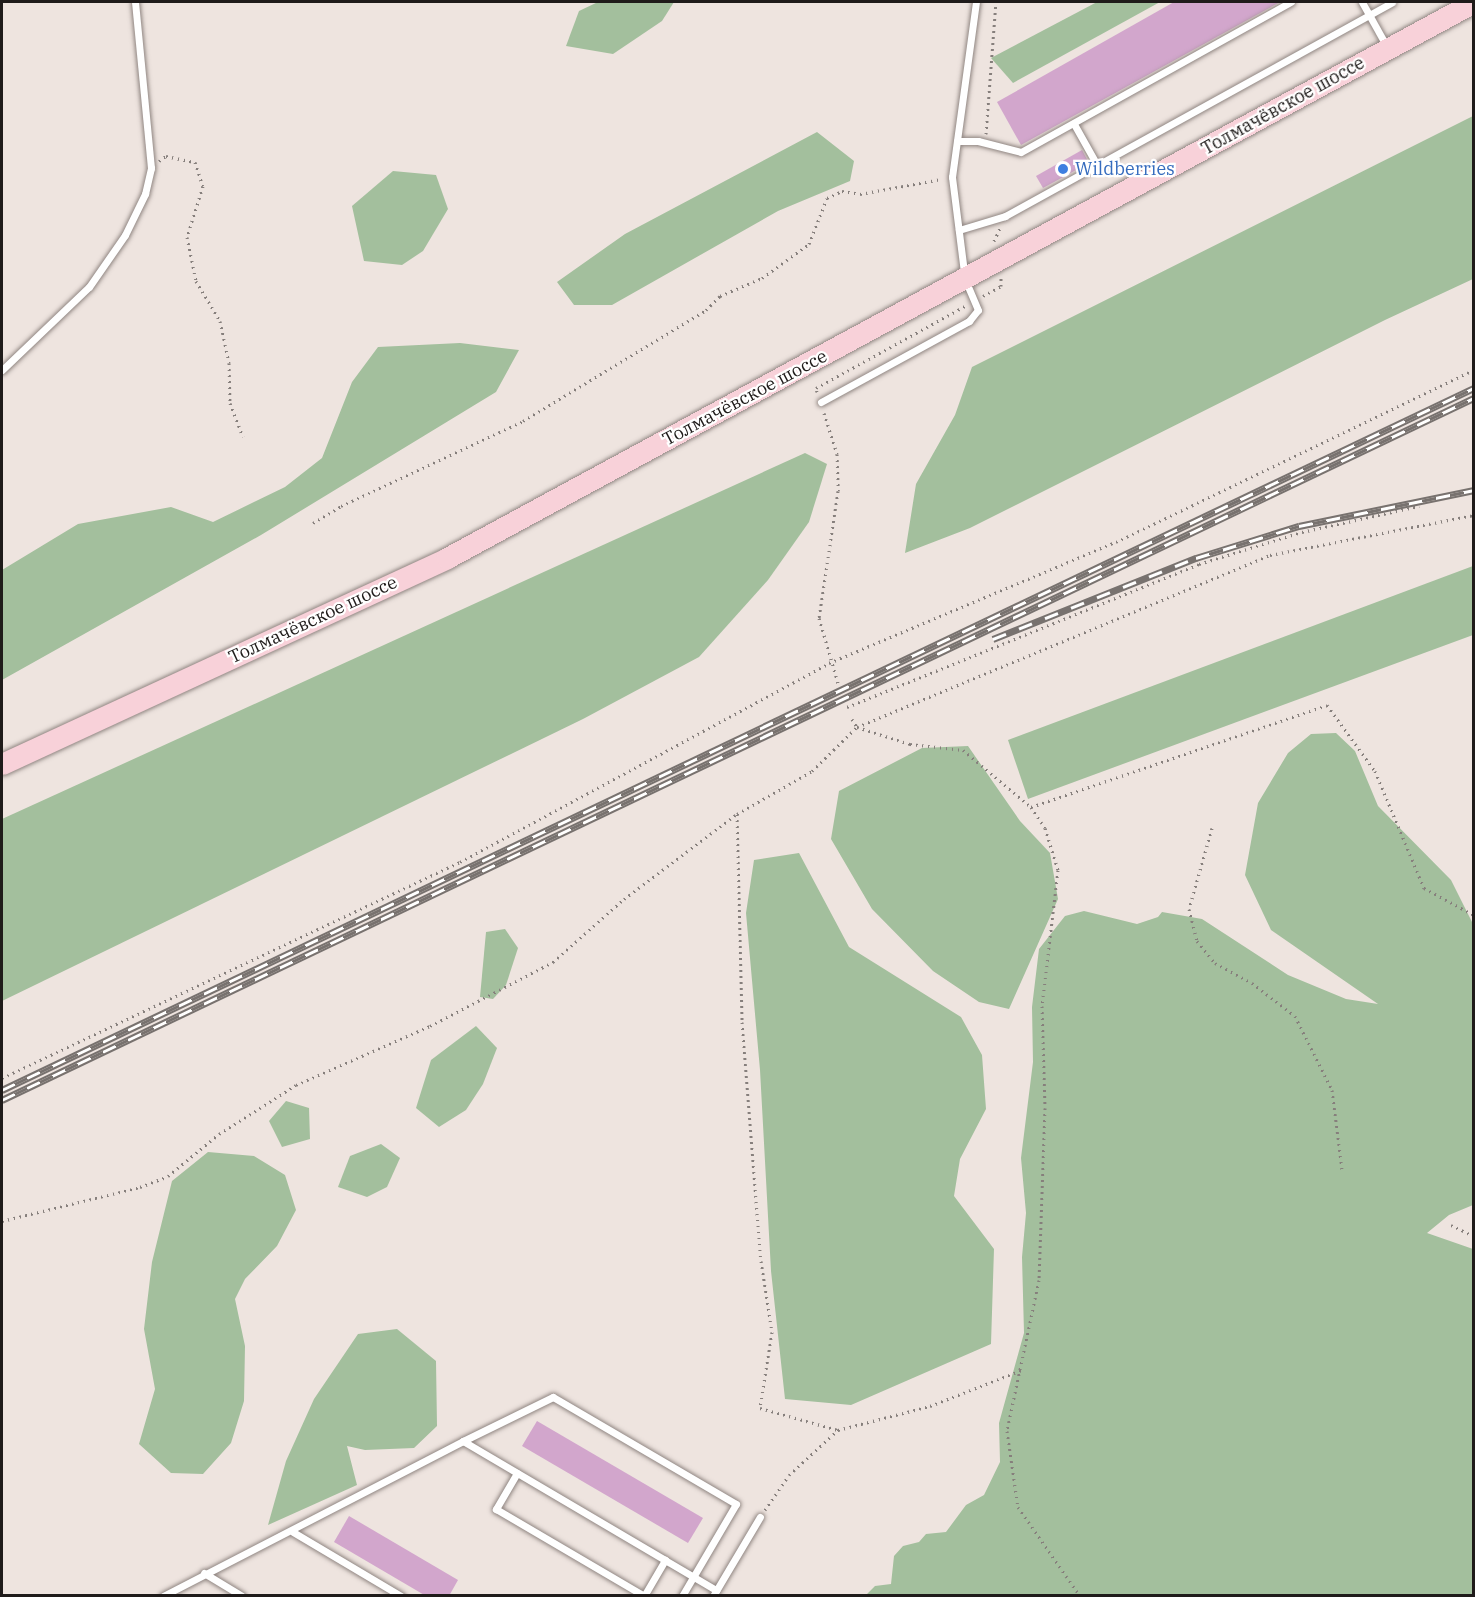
<!DOCTYPE html>
<html>
<head>
<meta charset="utf-8">
<style>
	body { margin:0 }
	#map { position:relative; width:1475px; height:1597px; overflow:hidden; background:#eee4df; font-family:"IBM Plex Serif",serif }
	div>[style] { position:absolute }
	.green>* { inset:0; background:#a3bf9d }
	.building>* { inset:0; background:#d2a6cc }
	.path>* { height:3px; margin-top:-1.5px; transform-origin:0; background:repeating-linear-gradient(90deg,#867f7c 0 1.5px,transparent 0 6px) }
	.roads { filter:drop-shadow(0 0 2px #908682) drop-shadow(0 0 2px #908682) }
	.lane>* { height:7px; margin:-3.5px; padding:0 3.5px; transform-origin:3.5px; border-radius:3.5px; background:#fff }
	.primary>* { height:21px; margin:-10.5px; padding:0 10.5px; transform-origin:10.5px; border-radius:10.5px; background:#f8d1d9 }
	.rail>* { height:7px; margin-top:-3.5px; transform-origin:0; background:repeating-linear-gradient(90deg,#fff 0 14px,#78726f 0 28px); box-sizing:border-box; border-block:2px solid #78726f }
	.dots>* { width:16px; height:16px; translate:-50% -50%; box-sizing:border-box; border:3px solid #fff; border-radius:50% }
	span { translate:-50% -50%; white-space:nowrap; text-align:center; line-height:1.15; -webkit-text-stroke:4.5px #fff; paint-order:stroke }
	.street-label { font-size:18px; color:#1f1b1a }
	.shop-label { font-size:18px; color:#366cbe }
	.left { translate:0 -50%; text-align:left }
	.frame { position:absolute; inset:0; border:3px solid #1f1b1a; pointer-events:none }
</style>
</head>
<body>
<div id="map">
	<div class="green">
		<div style="clip-path:polygon(598px 2px,674px 2px,662px 21px,613px 54px,566px 46px,579px 11px)"></div>
		<div style="clip-path:polygon(1097px 2px,1160px 2px,1013px 83px,991px 58px)"></div>
		<div style="clip-path:polygon(1473px 116px,1473px 279px,1385px 320px,970px 528px,905px 553px,916px 484px,955px 415px,972px 367px)"></div>
		<div style="clip-path:polygon(817px 132px,854px 161px,850px 181px,778px 211px,612px 305px,574px 305px,557px 282px,625px 234px)"></div>
		<div style="clip-path:polygon(393px 171px,436px 175px,448px 209px,423px 251px,402px 265px,364px 261px,352px 206px)"></div>
		<div style="clip-path:polygon(460px 343px,519px 350px,496px 392px,261px 535px,2px 680px,2px 570px,78px 524px,171px 507px,213px 522px,285px 487px,322px 458px,352px 382px,378px 347px)"></div>
		<div style="clip-path:polygon(805px 453px,827px 464px,809px 522px,768px 580px,699px 657px,583px 719px,2px 1001px,2px 819px)"></div>
		<div style="clip-path:polygon(1473px 566px,1473px 635px,1028px 799px,1008px 740px)"></div>
		<div style="clip-path:polygon(1336px 733px,1355px 751px,1378px 806px,1451px 880px,1473px 924px,1473px 1205px,1449px 1215px,1427px 1233px,1473px 1249px,1473px 1595px,866px 1595px,875px 1586px,891px 1584px,894px 1556px,903px 1546px,919px 1542px,926px 1534px,946px 1532px,966px 1505px,984px 1495px,1000px 1462px,999px 1423px,1024px 1333px,1022px 1257px,1026px 1213px,1021px 1158px,1033px 1062px,1032px 1007px,1039px 949px,1065px 916px,1084px 911px,1137px 924px,1158px 917px,1162px 912px,1202px 919px,1288px 975px,1346px 999px,1378px 1004px,1271px 930px,1245px 875px,1258px 803px,1288px 753px,1311px 734px)"></div>
		<div style="clip-path:polygon(968px 746px,1020px 821px,1050px 853px,1058px 899px,1009px 1009px,979px 1002px,933px 971px,872px 909px,831px 839px,839px 791px,922px 748px)"></div>
		<div style="clip-path:polygon(799px 853px,849px 947px,961px 1017px,982px 1055px,986px 1109px,960px 1159px,954px 1196px,994px 1249px,991px 1344px,851px 1405px,785px 1399px,771px 1271px,760px 1070px,746px 913px,754px 860px)"></div>
		<div style="clip-path:polygon(505px 929px,518px 948px,506px 985px,493px 999px,480px 997px,486px 932px)"></div>
		<div style="clip-path:polygon(476px 1026px,497px 1048px,483px 1084px,466px 1110px,439px 1127px,416px 1108px,431px 1060px)"></div>
		<div style="clip-path:polygon(286px 1101px,309px 1108px,310px 1139px,282px 1147px,269px 1121px)"></div>
		<div style="clip-path:polygon(381px 1144px,400px 1158px,387px 1187px,367px 1197px,338px 1187px,350px 1156px)"></div>
		<div style="clip-path:polygon(208px 1152px,254px 1156px,285px 1175px,296px 1210px,277px 1246px,245px 1279px,235px 1299px,245px 1346px,244px 1401px,231px 1443px,203px 1474px,171px 1473px,139px 1444px,155px 1389px,144px 1329px,152px 1262px,172px 1181px)"></div>
		<div style="clip-path:polygon(397px 1329px,436px 1361px,437px 1426px,414px 1448px,365px 1450px,347px 1446px,357px 1485px,268px 1525px,286px 1461px,314px 1399px,358px 1334px)"></div>
	</div>
	<div class="building">
		<div style="clip-path:polygon(1174px 2px,1280px 2px,1021px 145px,997px 102px)"></div>
		<div style="clip-path:polygon(1082px 150px,1089px 163px,1043px 188px,1036px 176px)"></div>
		<div style="clip-path:polygon(537px 1421px,703px 1518px,688px 1543px,522px 1446px)"></div>
		<div style="clip-path:polygon(349px 1516px,458px 1580px,449px 1596px,426px 1596px,334px 1542px)"></div>
	</div>
	<div class="path">
		<div style="left:986px;top:134px;width:132px;rotate:-85.7deg"></div>
		<div style="left:159px;top:161px;width:9px;rotate:-36deg"></div>
		<div style="left:166px;top:156px;width:30px;rotate:12deg"></div>
		<div style="left:195px;top:162px;width:25px;rotate:72deg"></div>
		<div style="left:203px;top:186px;width:53px;rotate:107.4deg"></div>
		<div style="left:187px;top:237px;width:45px;rotate:78.4deg"></div>
		<div style="left:196px;top:281px;width:47px;rotate:59deg"></div>
		<div style="left:220px;top:321px;width:43px;rotate:77.9deg"></div>
		<div style="left:229px;top:363px;width:40px;rotate:88.6deg"></div>
		<div style="left:230px;top:403px;width:36px;rotate:69deg"></div>
		<div style="left:994px;top:241px;width:14px;rotate:-65deg"></div>
		<div style="left:983px;top:296px;width:21px;rotate:-29deg"></div>
		<div style="left:1001px;top:286px;width:8px;rotate:-90deg"></div>
		<div style="left:817px;top:392px;width:4px;rotate:-104deg"></div>
		<div style="left:816px;top:388px;width:172px;rotate:-28.8deg"></div>
		<div style="left:824px;top:413px;width:43px;rotate:72.4deg"></div>
		<div style="left:837px;top:454px;width:37px;rotate:88deg"></div>
		<div style="left:838px;top:491px;width:128px;rotate:98.5deg"></div>
		<div style="left:819px;top:618px;width:68px;rotate:73.7deg"></div>
		<div style="left:313px;top:523px;width:33px;rotate:-31deg"></div>
		<div style="left:341px;top:506px;width:201px;rotate:-25deg"></div>
		<div style="left:523px;top:421px;width:214px;rotate:-31.2deg"></div>
		<div style="left:706px;top:310px;width:20px;rotate:-45deg"></div>
		<div style="left:720px;top:296px;width:46px;rotate:-23.2deg"></div>
		<div style="left:762px;top:278px;width:58px;rotate:-35.9deg"></div>
		<div style="left:809px;top:244px;width:49px;rotate:-68.6deg"></div>
		<div style="left:827px;top:198px;width:17px;rotate:-25deg"></div>
		<div style="left:842px;top:191px;width:18px;rotate:9deg"></div>
		<div style="left:860px;top:194px;width:83px;rotate:-10.4deg"></div>
		<div style="left:847px;top:707px;width:380px;rotate:-22.1deg"></div>
		<div style="left:1199px;top:564px;width:108px;rotate:-17.3deg"></div>
		<div style="left:1302px;top:532px;width:120px;rotate:-12.5deg"></div>
		<div style="left:852px;top:719px;width:9px;rotate:58deg"></div>
		<div style="left:857px;top:727px;width:447px;rotate:-22.6deg"></div>
		<div style="left:1270px;top:555px;width:208px;rotate:-11.1deg"></div>
		<div style="left:1031px;top:807px;width:313px;rotate:-19deg"></div>
		<div style="left:1327px;top:705px;width:82px;rotate:54deg"></div>
		<div style="left:1375px;top:771px;width:127px;rotate:67.3deg"></div>
		<div style="left:1424px;top:888px;width:57px;rotate:28.4deg"></div>
		<div style="left:737px;top:814px;width:208px;rotate:88.6deg"></div>
		<div style="left:742px;top:1022px;width:240px;rotate:85.5deg"></div>
		<div style="left:761px;top:1261px;width:72px;rotate:81.2deg"></div>
		<div style="left:772px;top:1332px;width:77px;rotate:99deg"></div>
		<div style="left:760px;top:1408px;width:81px;rotate:15.8deg"></div>
		<div style="left:838px;top:1430px;width:95px;rotate:-14.6deg"></div>
		<div style="left:930px;top:1406px;width:99px;rotate:-21.4deg"></div>
		<div style="left:1212px;top:828px;width:84px;rotate:105.9deg"></div>
		<div style="left:1189px;top:909px;width:33px;rotate:76deg"></div>
		<div style="left:1197px;top:941px;width:28px;rotate:51deg"></div>
		<div style="left:1215px;top:963px;width:42px;rotate:28.4deg"></div>
		<div style="left:1252px;top:983px;width:54px;rotate:37.5deg"></div>
		<div style="left:1295px;top:1016px;width:83px;rotate:63.4deg"></div>
		<div style="left:1332px;top:1090px;width:80px;rotate:82.8deg"></div>
		<div style="left:2px;top:1078px;width:506px;rotate:-25.25deg"></div>
		<div style="left:460px;top:862px;width:419px;rotate:-28.3deg"></div>
		<div style="left:829px;top:663px;width:311px;rotate:-22.9deg"></div>
		<div style="left:1116px;top:542px;width:397px;rotate:-25.7deg"></div>
		<div style="left:2px;top:1221px;width:142px;rotate:-13.8deg"></div>
		<div style="left:140px;top:1187px;width:30px;rotate:-21deg"></div>
		<div style="left:168px;top:1176px;width:66px;rotate:-39.5deg"></div>
		<div style="left:219px;top:1134px;width:91px;rotate:-32.5deg"></div>
		<div style="left:296px;top:1085px;width:146px;rotate:-23.8deg"></div>
		<div style="left:430px;top:1026px;width:139px;rotate:-27.5deg"></div>
		<div style="left:553px;top:962px;width:95px;rotate:-41.6deg"></div>
		<div style="left:624px;top:899px;width:141px;rotate:-37deg"></div>
		<div style="left:737px;top:814px;width:86px;rotate:-29.8deg"></div>
		<div style="left:812px;top:771px;width:63px;rotate:-44.4deg"></div>
		<div style="left:857px;top:727px;width:56px;rotate:17.8deg"></div>
		<div style="left:910px;top:744px;width:53px;rotate:6.5deg"></div>
		<div style="left:963px;top:750px;width:89px;rotate:40deg"></div>
		<div style="left:1031px;top:807px;width:25px;rotate:56deg"></div>
		<div style="left:1045px;top:828px;width:44px;rotate:72.8deg"></div>
		<div style="left:1058px;top:870px;width:137px;rotate:96.7deg"></div>
		<div style="left:1042px;top:1006px;width:102px;rotate:88.3deg"></div>
		<div style="left:1045px;top:1108px;width:172px;rotate:92deg"></div>
		<div style="left:1039px;top:1280px;width:154px;rotate:102deg"></div>
		<div style="left:1007px;top:1431px;width:77px;rotate:81.8deg"></div>
		<div style="left:1018px;top:1507px;width:108px;rotate:55.1deg"></div>
		<div style="left:1451px;top:1225px;width:25px;rotate:26deg"></div>
		<div style="left:765px;top:1510px;width:42px;rotate:-55.6deg"></div>
		<div style="left:789px;top:1475px;width:67px;rotate:-42.6deg"></div>
	</div>
	<div class="roads">
		<div class="lane">
			<div style="left:1362px;top:2px;width:51px;rotate:60.9deg"></div>
			<div style="left:1074px;top:124px;width:47px;rotate:60.7deg"></div>
			<div style="left:957px;top:141px;width:21px"></div>
			<div style="left:978px;top:141px;width:44px;rotate:14.3deg"></div>
			<div style="left:1021px;top:152px;width:309px;rotate:-29.1deg"></div>
			<div style="left:959px;top:230px;width:48px;rotate:-16.9deg"></div>
			<div style="left:1005px;top:216px;width:442px;rotate:-28.9deg"></div>
			<div style="left:2px;top:370px;width:120px;rotate:-43.7deg"></div>
			<div style="left:89px;top:287px;width:63px;rotate:-55.3deg"></div>
			<div style="left:125px;top:235px;width:46px;rotate:-64deg"></div>
			<div style="left:145px;top:194px;width:27px;rotate:-77deg"></div>
			<div style="left:151px;top:168px;width:167px;rotate:-95.5deg"></div>
			<div style="left:821px;top:402px;width:169px;rotate:-28.7deg"></div>
			<div style="left:969px;top:321px;width:14px;rotate:-51deg"></div>
			<div style="left:978px;top:310px;width:33px;rotate:-113deg"></div>
			<div style="left:965px;top:280px;width:104px;rotate:-97.2deg"></div>
			<div style="left:952px;top:177px;width:177px;rotate:-82.2deg"></div>
			<div style="left:463px;top:1441px;width:100px;rotate:-26.1deg"></div>
			<div style="left:553px;top:1397px;width:212px;rotate:30.3deg"></div>
			<div style="left:736px;top:1504px;width:107px;rotate:120.4deg"></div>
			<div style="left:517px;top:1473px;width:42px;rotate:120.3deg"></div>
			<div style="left:496px;top:1509px;width:172px;rotate:30.4deg"></div>
			<div style="left:644px;top:1596px;width:42px;rotate:-59.7deg"></div>
			<div style="left:293px;top:1532px;width:126px;rotate:30.7deg"></div>
			<div style="left:204px;top:1573px;width:44px;rotate:31.2deg"></div>
			<div style="left:163px;top:1596px;width:338px;rotate:-27.3deg"></div>
			<div style="left:463px;top:1441px;width:294px;rotate:30.5deg"></div>
			<div style="left:713px;top:1596px;width:92px;rotate:-59.3deg"></div>
		</div>
		<div class="primary">
			<div style="left:2px;top:764px;width:490px;rotate:-24.8deg"></div>
			<div style="left:447px;top:558px;width:1168px;rotate:-28.43deg"></div>
		</div>
	</div>
	<div class="rail">
		<div style="left:993px;top:639px;width:219px;rotate:-21.8deg"></div>
		<div style="left:1196px;top:558px;width:108px;rotate:-17.3deg"></div>
		<div style="left:1299px;top:526px;width:179px;rotate:-11.6deg"></div>
		<div style="left:2px;top:1090px;width:1631px;rotate:-25.5deg"></div>
		<div style="left:2px;top:1100px;width:1631px;rotate:-25.5deg"></div>
	</div>
	<div class="dots">
		<div style="left:1063px;top:169px;background:#3f7fe0"></div>
	</div>
	<div class="street-label">
		<span style="left:1283px;top:106px;rotate:-29deg">Толмачёвское шоссе</span>
		<span style="left:745px;top:398px;rotate:-28deg">Толмачёвское шоссе</span>
		<span style="left:313px;top:620px;rotate:-25deg">Толмачёвское шоссе</span>
	</div>
	<div class="shop-label">
		<span class="left" style="left:1075px;top:169px">Wildberries</span>
	</div>
	<div class="frame"></div>
</div>
</body>
</html>
